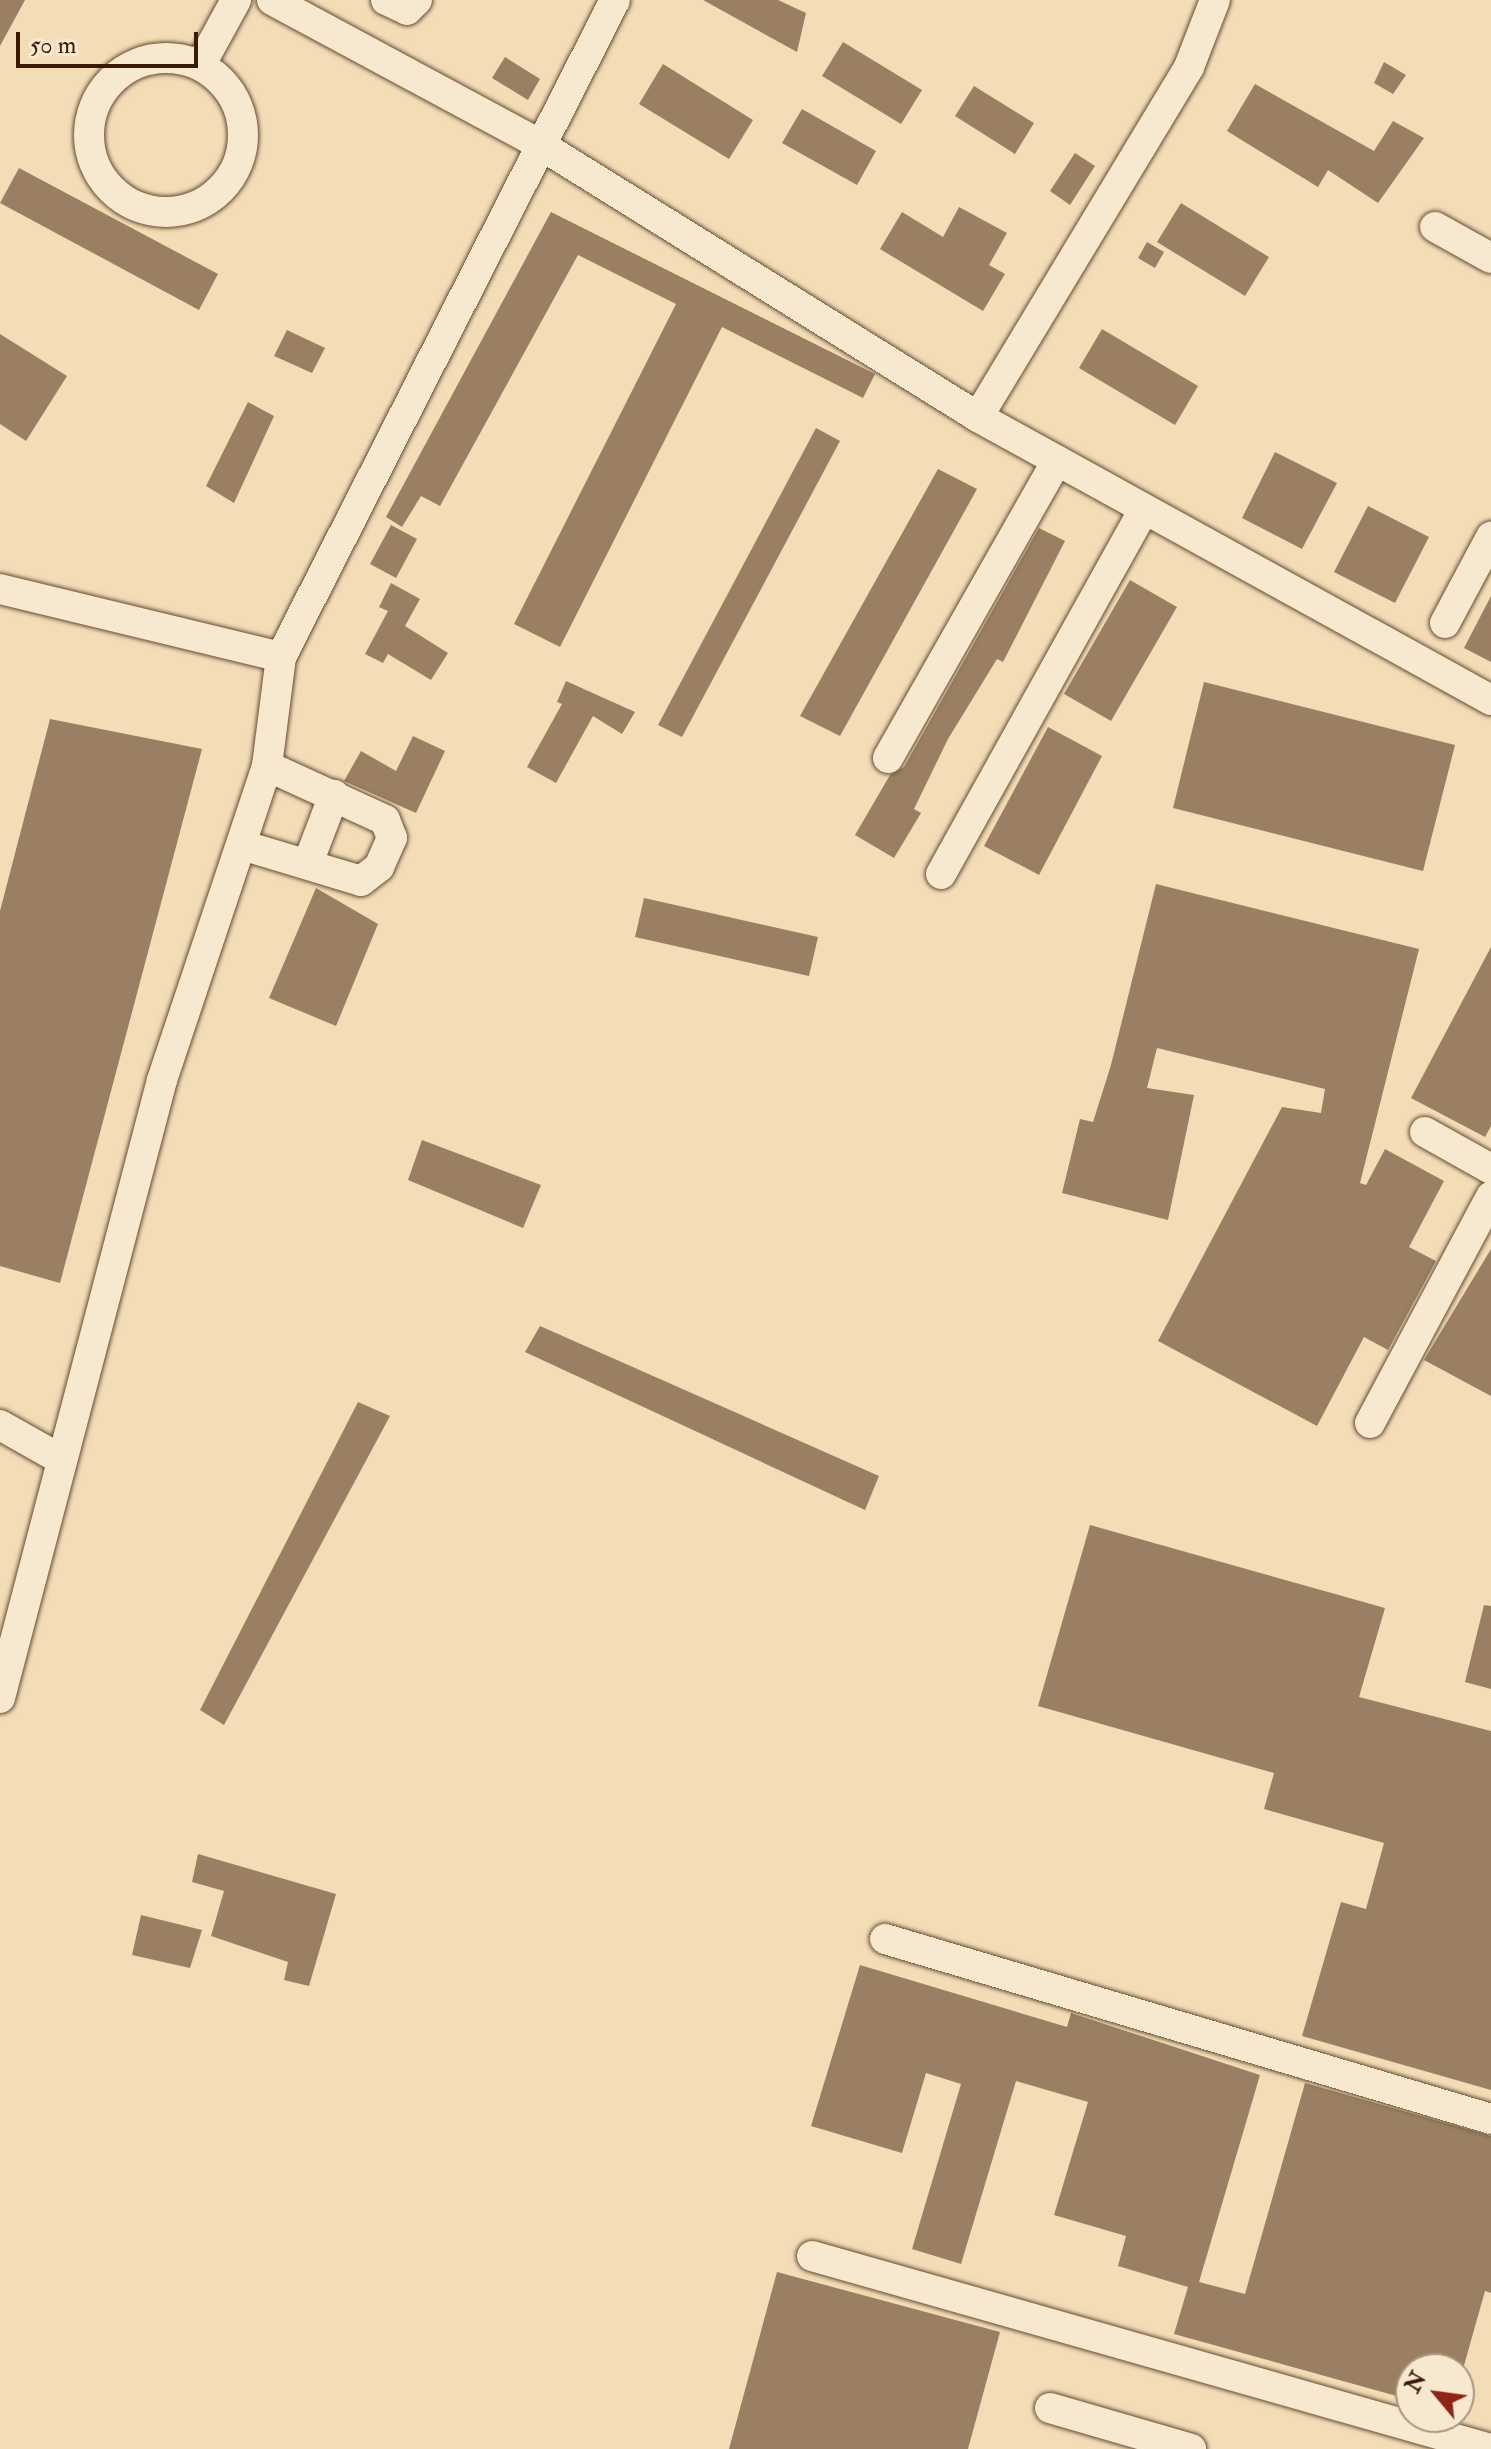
<!DOCTYPE html>
<html>
<head>
<meta charset="utf-8">
<style>
	body { margin:0 }
	#map { position:relative; width:1491px; height:2449px; overflow:hidden; background:#f3ddb6; font-family:"IM FELL Double Pica",serif }
	div>[style] { position:absolute }
	.building>* { inset:0; background:#9a7f62 }
	.roads { filter:drop-shadow(0 0 2px #684a32) drop-shadow(0 0 2px #684a32) }
	.minor>* { height:30px; margin:-15px; padding:0 15px; transform-origin:15px; border-radius:15px; background:#f7e9d0 }
	.minor>.ring { margin:-15px; padding:0; box-sizing:content-box; background:none; border:30px solid #f7e9d0; border-radius:50% }
	span { translate:-50% -50%; white-space:nowrap; text-align:center; line-height:1.15; -webkit-text-stroke:8px #f7e9d0; paint-order:stroke }
	.north { position:absolute; left:1395px; top:2353px; width:80px; height:80px; box-sizing:border-box; background:#f7e9d0; border:2px solid #ab967f; border-radius:50%; rotate:299deg; font-size:22px; font-weight:700; line-height:32px; text-align:center; color:#3a1906 }
	.north::after { content:''; display:block; margin:auto; width:28px; height:36px; background:#8f2418; clip-path:polygon(50% 0,100% 100%,50% 72%,0 100%) }
	.scale { position:absolute; left:16px; top:32px; width:182px; height:36px; box-sizing:border-box; border:4px solid #3a1906; border-top:0; padding-left:10px; font-size:24px; line-height:28px; white-space:nowrap; color:#3a1906; -webkit-text-stroke:6px #f7e9d0; paint-order:stroke }
</style>
</head>
<body>
<div id="map">
	<div class="building">
		<div style="clip-path:polygon(0 0,25px 0,0 46px)"></div>
		<div style="clip-path:polygon(703px 0,778px 0,806px 13px,797px 52px)"></div>
		<div style="clip-path:polygon(843px 42px,922px 90px,901px 124px,822px 76px)"></div>
		<div style="clip-path:polygon(505px 57px,540px 79px,528px 100px,492px 78px)"></div>
		<div style="clip-path:polygon(1384px 62px,1406px 75px,1393px 94px,1374px 83px)"></div>
		<div style="clip-path:polygon(663px 64px,753px 120px,729px 159px,639px 104px)"></div>
		<div style="clip-path:polygon(1255px 84px,1374px 151px,1393px 121px,1424px 138px,1378px 203px,1328px 170px,1318px 187px,1227px 131px)"></div>
		<div style="clip-path:polygon(974px 86px,1034px 123px,1015px 154px,955px 116px)"></div>
		<div style="clip-path:polygon(802px 109px,876px 151px,857px 185px,782px 143px)"></div>
		<div style="clip-path:polygon(1075px 153px,1095px 166px,1070px 205px,1050px 191px)"></div>
		<div style="clip-path:polygon(19px 168px,218px 274px,199px 310px,0 203px)"></div>
		<div style="clip-path:polygon(1181px 203px,1269px 257px,1245px 296px,1157px 242px)"></div>
		<div style="clip-path:polygon(959px 207px,1007px 233px,989px 265px,1005px 274px,983px 311px,880px 249px,902px 212px,943px 237px)"></div>
		<div style="clip-path:polygon(551px 212px,875px 374px,863px 398px,722px 327px,560px 647px,514px 624px,676px 304px,578px 255px,440px 506px,421px 496px,402px 527px,386px 517px)"></div>
		<div style="clip-path:polygon(1147px 242px,1164px 252px,1155px 268px,1138px 258px)"></div>
		<div style="clip-path:polygon(1102px 329px,1198px 386px,1175px 425px,1079px 368px)"></div>
		<div style="clip-path:polygon(287px 330px,325px 348px,312px 373px,274px 356px)"></div>
		<div style="clip-path:polygon(0 334px,67px 376px,26px 441px,0 424px)"></div>
		<div style="clip-path:polygon(248px 402px,274px 416px,234px 503px,206px 486px)"></div>
		<div style="clip-path:polygon(816px 428px,840px 441px,682px 737px,658px 725px)"></div>
		<div style="clip-path:polygon(1275px 452px,1337px 483px,1302px 549px,1242px 518px)"></div>
		<div style="clip-path:polygon(938px 469px,977px 489px,840px 736px,800px 716px)"></div>
		<div style="clip-path:polygon(1368px 506px,1429px 537px,1395px 603px,1334px 572px)"></div>
		<div style="clip-path:polygon(391px 525px,417px 539px,396px 578px,370px 564px)"></div>
		<div style="clip-path:polygon(1039px 528px,1065px 541px,1003px 662px,997px 659px,948px 739px,914px 809px,921px 813px,894px 858px,855px 835px,890px 775px,904px 767px)"></div>
		<div style="clip-path:polygon(1130px 580px,1177px 607px,1111px 721px,1064px 694px)"></div>
		<div style="clip-path:polygon(391px 583px,420px 599px,405px 626px,448px 653px,431px 680px,388px 654px,383px 663px,365px 654px,388px 611px,379px 607px)"></div>
		<div style="clip-path:polygon(1491px 596px,1491px 662px,1464px 648px)"></div>
		<div style="clip-path:polygon(566px 681px,635px 712px,622px 734px,593px 716px,556px 783px,527px 767px,562px 704px,557px 702px)"></div>
		<div style="clip-path:polygon(1204px 682px,1455px 745px,1423px 871px,1173px 808px)"></div>
		<div style="clip-path:polygon(50px 719px,202px 749px,60px 1283px,0 1266px,0 911px)"></div>
		<div style="clip-path:polygon(1048px 727px,1102px 756px,1039px 875px,984px 846px)"></div>
		<div style="clip-path:polygon(413px 736px,445px 751px,416px 813px,344px 781px,361px 751px,396px 771px)"></div>
		<div style="clip-path:polygon(1156px 884px,1419px 949px,1360px 1183px,1366px 1185px,1385px 1149px,1444px 1181px,1409px 1247px,1436px 1261px,1388px 1350px,1364px 1337px,1317px 1426px,1158px 1341px,1282px 1107px,1321px 1113px,1325px 1089px,1157px 1048px,1147px 1088px,1194px 1095px,1168px 1220px,1062px 1193px,1080px 1119px,1093px 1122px,1111px 1065px)"></div>
		<div style="clip-path:polygon(316px 888px,378px 924px,336px 1026px,269px 998px)"></div>
		<div style="clip-path:polygon(644px 898px,818px 937px,809px 976px,635px 937px)"></div>
		<div style="clip-path:polygon(1491px 947px,1491px 1126px,1485px 1137px,1411px 1098px)"></div>
		<div style="clip-path:polygon(422px 1140px,541px 1185px,523px 1228px,408px 1180px)"></div>
		<div style="clip-path:polygon(1491px 1249px,1491px 1396px,1424px 1360px)"></div>
		<div style="clip-path:polygon(540px 1326px,879px 1476px,865px 1510px,525px 1352px)"></div>
		<div style="clip-path:polygon(358px 1402px,390px 1416px,224px 1725px,200px 1710px)"></div>
		<div style="clip-path:polygon(1090px 1525px,1385px 1608px,1359px 1697px,1491px 1731px,1491px 2090px,1302px 2036px,1341px 1902px,1366px 1909px,1384px 1843px,1264px 1809px,1274px 1773px,1038px 1706px)"></div>
		<div style="clip-path:polygon(1484px 1605px,1491px 1606px,1491px 1689px,1465px 1682px)"></div>
		<div style="clip-path:polygon(198px 1854px,336px 1894px,309px 1986px,284px 1980px,288px 1962px,211px 1936px,224px 1891px,192px 1882px)"></div>
		<div style="clip-path:polygon(141px 1915px,202px 1930px,190px 1968px,132px 1955px)"></div>
		<div style="clip-path:polygon(860px 1965px,1067px 2027px,1071px 2013px,1260px 2075px,1199px 2282px,1245px 2294px,1305px 2083px,1491px 2136px,1491px 2293px,1485px 2291px,1463px 2369px,1411px 2369px,1411px 2400px,1174px 2334px,1188px 2287px,1118px 2266px,1126px 2236px,1054px 2215px,1088px 2102px,1016px 2081px,961px 2264px,912px 2249px,961px 2084px,926px 2073px,902px 2153px,811px 2126px)"></div>
		<div style="clip-path:polygon(777px 2272px,1000px 2332px,968px 2449px,729px 2449px)"></div>
	</div>
	<div class="roads">
		<div class="minor">
			<div style="left:272px;top:0;width:303px;rotate:28.3deg"></div>
			<div style="left:539px;top:144px;width:517px;rotate:31.88deg"></div>
			<div style="left:978px;top:417px;width:586px;rotate:28.88deg"></div>
			<div style="left:386px;top:0;width:23px;rotate:25deg"></div>
			<div style="left:407px;top:10px;width:14px;rotate:-45deg"></div>
			<div class="ring" style="left:89px;top:58px;width:124px;height:124px"></div>
			<div style="left:201px;top:64px;width:73px;rotate:-61.3deg"></div>
			<div style="left:1435px;top:227px;width:64px;rotate:29deg"></div>
			<div style="left:978px;top:417px;width:409px;rotate:-58.9deg"></div>
			<div style="left:1189px;top:67px;width:72px;rotate:-68.8deg"></div>
			<div style="left:0;top:589px;width:289px;rotate:13.6deg"></div>
			<div style="left:1445px;top:623px;width:98px;rotate:-61.9deg"></div>
			<div style="left:888px;top:758px;width:342px;rotate:-60.4deg"></div>
			<div style="left:245px;top:846px;width:121px;rotate:16.8deg"></div>
			<div style="left:361px;top:881px;width:23px;rotate:-38deg"></div>
			<div style="left:379px;top:867px;width:32px;rotate:-66deg"></div>
			<div style="left:392px;top:838px;width:19px;rotate:-111deg"></div>
			<div style="left:385px;top:820px;width:130px;rotate:-155.4deg"></div>
			<div style="left:308px;top:863px;width:73px;rotate:-69.1deg"></div>
			<div style="left:941px;top:874px;width:417px;rotate:-60.9deg"></div>
			<div style="left:1425px;top:1132px;width:76px;rotate:29.3deg"></div>
			<div style="left:1370px;top:1423px;width:257px;rotate:-61.9deg"></div>
			<div style="left:0;top:1425px;width:71px;rotate:29.4deg"></div>
			<div style="left:0;top:1698px;width:639px;rotate:-75.31deg"></div>
			<div style="left:162px;top:1080px;width:331px;rotate:-71.5deg"></div>
			<div style="left:267px;top:766px;width:110px;rotate:-82.7deg"></div>
			<div style="left:281px;top:657px;width:737px;rotate:-63.05deg"></div>
			<div style="left:885px;top:1939px;width:632px;rotate:16.54deg"></div>
			<div style="left:812px;top:2256px;width:706px;rotate:15.87deg"></div>
			<div style="left:1050px;top:2408px;width:147px;rotate:16.2deg"></div>
		</div>
	</div>
	<div class="north">N</div>
	<div class="scale">50 m</div>
</div>
</body>
</html>
